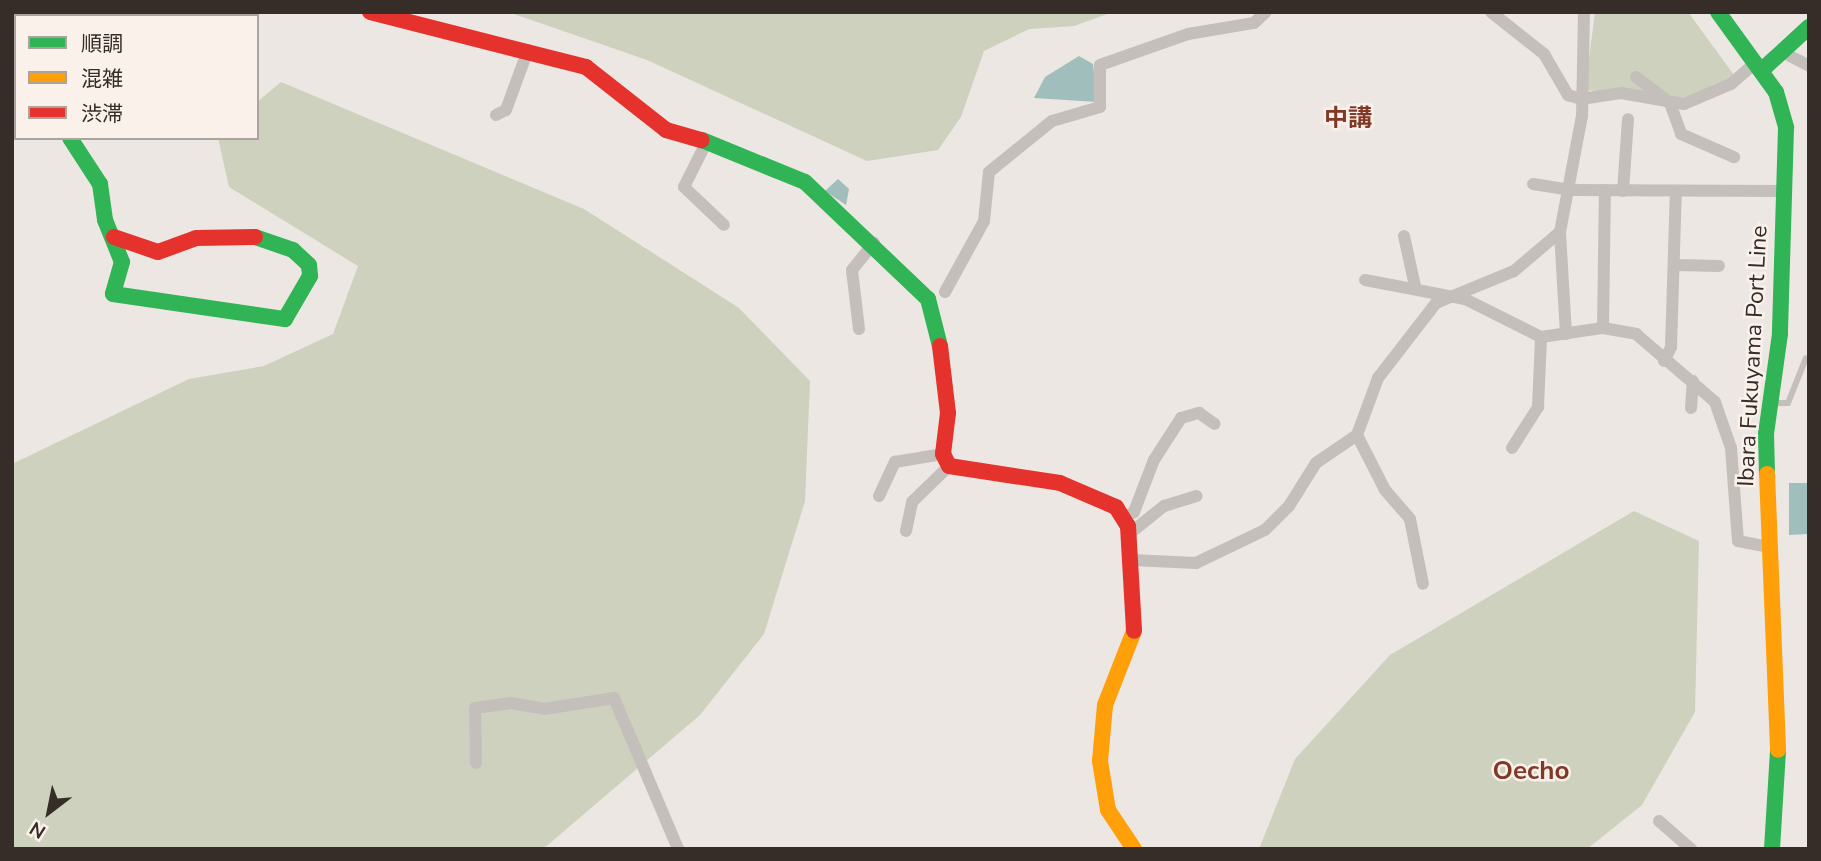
<!DOCTYPE html>
<html>
<head>
<meta charset="utf-8">
<style>
	body { margin:0 }
	#map { position:relative; width:1821px; height:861px; overflow:hidden; background:#ece7e2; font-family:"Nunito Sans","Noto Sans JP",sans-serif }
	div>[style] { position:absolute }
	.green>* { inset:0; background:#ced1bd }
	.water>* { inset:0; background:#9fbebc }
	.lane>* { height:6px; margin:-3px; padding:0 3px; transform-origin:3px; border-radius:3px; background:#c5bfbb }
	.street>* { height:12px; margin:-6px; padding:0 6px; transform-origin:6px; border-radius:6px; background:#c5bfbb }
	.fast>* { height:16px; margin:-8px; padding:0 8px; transform-origin:8px; border-radius:8px; background:#30b455 }
	.slow>* { height:16px; margin:-8px; padding:0 8px; transform-origin:8px; border-radius:8px; background:#ff9f0a }
	.jam>* { height:16px; margin:-8px; padding:0 8px; transform-origin:8px; border-radius:8px; background:#e5322d }
	span { translate:-50% -50%; white-space:nowrap; text-align:center; line-height:1.15; -webkit-text-stroke:5px #f9f1ea; paint-order:stroke }
	.street-label { font-size:23px; color:#362d29 }
	.neighbourhood-label { font-size:24px; color:#813827; font-weight:700 }
	.quarter-label { font-size:26px; color:#813827; font-weight:700 }
	.frame { position:absolute; inset:0; border:14px solid #362d29; pointer-events:none }
	.legend { position:absolute; left:14px; top:14px; width:245px; height:126px; box-sizing:border-box; background:#f9f1ea; border:2px solid #aba39d; margin:0; padding:9px 12px; list-style:none; font-size:21px; color:#362d29 }
	.legend li { display:flex; align-items:center; gap:14px; height:35px }
	.legend b { width:35px; border:2px solid #aba39d }
	.north { position:absolute; left:14px; top:777px; width:70px; height:70px; -webkit-text-stroke:5px #f9f1ea; paint-order:stroke; rotate:212deg; font-size:19px; font-weight:700; line-height:28px; text-align:center; color:#362d29 }
	.north::after { content:''; display:block; margin:auto; width:24px; height:32px; background:#362d29; clip-path:polygon(50% 0,100% 100%,50% 72%,0 100%) }
</style>
</head>
<body>
<div id="map">
	<div class="green">
		<div style="clip-path:polygon(508px 12px,1113px 12px,1074px 26px,1029px 29px,984px 51px,961px 117px,938px 150px,867px 161px,647px 60px)"></div>
		<div style="clip-path:polygon(1595px 12px,1688px 12px,1734px 75px,1703px 95px,1679px 98px,1585px 90px)"></div>
		<div style="clip-path:polygon(281px 82px,584px 209px,739px 308px,810px 381px,805px 501px,764px 634px,700px 715px,543px 849px,12px 849px,12px 464px,189px 379px,264px 366px,333px 334px,358px 266px,229px 187px,218px 138px,257px 138px,257px 102px)"></div>
		<div style="clip-path:polygon(1634px 511px,1699px 541px,1695px 712px,1642px 805px,1587px 849px,1259px 849px,1295px 759px,1390px 655px)"></div>
	</div>
	<div class="water">
		<div style="clip-path:polygon(1079px 56px,1093px 64px,1097px 102px,1034px 98px,1045px 77px)"></div>
		<div style="clip-path:polygon(838px 179px,849px 189px,846px 205px,825px 191px)"></div>
		<div style="clip-path:polygon(1789px 483px,1809px 483px,1809px 534px,1789px 535px)"></div>
	</div>
	<div class="lane">
		<div style="left:1772px;top:403px;width:16px"></div>
		<div style="left:1788px;top:403px;width:48px;rotate:-68.2deg"></div>
	</div>
	<div class="street">
		<div style="left:1491px;top:12px;width:68px;rotate:38.4deg"></div>
		<div style="left:1544px;top:54px;width:48px;rotate:59.7deg"></div>
		<div style="left:1568px;top:95px;width:14px;rotate:17deg"></div>
		<div style="left:1581px;top:99px;width:40px;rotate:-8.5deg"></div>
		<div style="left:1621px;top:93px;width:64px;rotate:9.9deg"></div>
		<div style="left:1684px;top:104px;width:51px;rotate:-23.1deg"></div>
		<div style="left:1731px;top:84px;width:33px;rotate:-41deg"></div>
		<div style="left:66px;top:16px;width:4px;rotate:-90deg"></div>
		<div style="left:137px;top:16px;width:6px;rotate:-39deg"></div>
		<div style="left:1784px;top:53px;width:28px;rotate:27deg"></div>
		<div style="left:1636px;top:77px;width:43px;rotate:37.4deg"></div>
		<div style="left:1670px;top:103px;width:33px;rotate:70deg"></div>
		<div style="left:1681px;top:134px;width:58px;rotate:23.5deg"></div>
		<div style="left:496px;top:115px;width:11px;rotate:-27deg"></div>
		<div style="left:506px;top:110px;width:64px;rotate:-69.9deg"></div>
		<div style="left:707px;top:141px;width:51px;rotate:116.6deg"></div>
		<div style="left:684px;top:187px;width:55px;rotate:43.5deg"></div>
		<div style="left:1533px;top:184px;width:36px;rotate:9deg"></div>
		<div style="left:1569px;top:190px;width:215px;rotate:0.3deg"></div>
		<div style="left:1623px;top:191px;width:72px;rotate:-86deg"></div>
		<div style="left:1404px;top:236px;width:51px;rotate:77.6deg"></div>
		<div style="left:1676px;top:265px;width:43px;rotate:1.3deg"></div>
		<div style="left:1365px;top:280px;width:102px;rotate:10.8deg"></div>
		<div style="left:1465px;top:299px;width:85px;rotate:26.6deg"></div>
		<div style="left:1541px;top:337px;width:63px;rotate:-8.3deg"></div>
		<div style="left:1603px;top:328px;width:34px;rotate:10deg"></div>
		<div style="left:1636px;top:334px;width:104px;rotate:40.7deg"></div>
		<div style="left:1715px;top:402px;width:49px;rotate:70.8deg"></div>
		<div style="left:1731px;top:448px;width:93px;rotate:85.7deg"></div>
		<div style="left:1738px;top:541px;width:31px;rotate:11deg"></div>
		<div style="left:945px;top:292px;width:81px;rotate:-61.2deg"></div>
		<div style="left:984px;top:221px;width:49px;rotate:-84.2deg"></div>
		<div style="left:989px;top:172px;width:81px;rotate:-39deg"></div>
		<div style="left:1052px;top:121px;width:50px;rotate:-16.3deg"></div>
		<div style="left:1100px;top:107px;width:42px;rotate:-90deg"></div>
		<div style="left:1100px;top:65px;width:93px;rotate:-19.4deg"></div>
		<div style="left:1188px;top:34px;width:67px;rotate:-9.5deg"></div>
		<div style="left:1254px;top:23px;width:16px;rotate:-43deg"></div>
		<div style="left:1603px;top:328px;width:138px;rotate:-89.2deg"></div>
		<div style="left:859px;top:329px;width:59px;rotate:-96.8deg"></div>
		<div style="left:852px;top:270px;width:35px;rotate:-51deg"></div>
		<div style="left:1566px;top:334px;width:102px;rotate:-93.4deg"></div>
		<div style="left:1560px;top:232px;width:118px;rotate:-79.3deg"></div>
		<div style="left:1582px;top:116px;width:104px;rotate:-88.9deg"></div>
		<div style="left:1664px;top:361px;width:16px;rotate:-63deg"></div>
		<div style="left:1671px;top:347px;width:156px;rotate:-88.2deg"></div>
		<div style="left:1691px;top:408px;width:27px;rotate:-86deg"></div>
		<div style="left:1357px;top:435px;width:62px;rotate:63deg"></div>
		<div style="left:1385px;top:490px;width:38px;rotate:49deg"></div>
		<div style="left:1410px;top:519px;width:66px;rotate:78.7deg"></div>
		<div style="left:1512px;top:448px;width:49px;rotate:-57.6deg"></div>
		<div style="left:1538px;top:407px;width:70px;rotate:-87.5deg"></div>
		<div style="left:879px;top:496px;width:38px;rotate:-65deg"></div>
		<div style="left:895px;top:462px;width:49px;rotate:-9.5deg"></div>
		<div style="left:1125px;top:517px;width:10px;rotate:-29deg"></div>
		<div style="left:1134px;top:512px;width:56px;rotate:-69deg"></div>
		<div style="left:1154px;top:460px;width:50px;rotate:-57.3deg"></div>
		<div style="left:1181px;top:418px;width:19px;rotate:-16deg"></div>
		<div style="left:1199px;top:413px;width:19px;rotate:35deg"></div>
		<div style="left:906px;top:531px;width:30px;rotate:-78deg"></div>
		<div style="left:912px;top:502px;width:52px;rotate:-44.2deg"></div>
		<div style="left:1129px;top:534px;width:45px;rotate:-38.7deg"></div>
		<div style="left:1164px;top:506px;width:34px;rotate:-17deg"></div>
		<div style="left:1132px;top:560px;width:64px;rotate:2.7deg"></div>
		<div style="left:1196px;top:563px;width:76px;rotate:-25.6deg"></div>
		<div style="left:1265px;top:530px;width:34px;rotate:-45deg"></div>
		<div style="left:1289px;top:506px;width:51px;rotate:-57.9deg"></div>
		<div style="left:1316px;top:463px;width:50px;rotate:-34.3deg"></div>
		<div style="left:1357px;top:435px;width:61px;rotate:-69.8deg"></div>
		<div style="left:1378px;top:378px;width:95px;rotate:-52.3deg"></div>
		<div style="left:1436px;top:303px;width:84px;rotate:-22.3deg"></div>
		<div style="left:1514px;top:271px;width:60px;rotate:-40.3deg"></div>
		<div style="left:476px;top:763px;width:55px;rotate:-91deg"></div>
		<div style="left:475px;top:708px;width:36px;rotate:-8deg"></div>
		<div style="left:511px;top:703px;width:34px;rotate:10deg"></div>
		<div style="left:544px;top:709px;width:71px;rotate:-8.9deg"></div>
		<div style="left:614px;top:698px;width:164px;rotate:67deg"></div>
		<div style="left:1659px;top:821px;width:43px;rotate:41.2deg"></div>
	</div>
	<div class="fast">
		<div style="left:1718px;top:12px;width:99px;rotate:54.1deg"></div>
		<div style="left:1776px;top:92px;width:37px;rotate:74deg"></div>
		<div style="left:1786px;top:128px;width:206px;rotate:91.7deg"></div>
		<div style="left:1780px;top:334px;width:100px;rotate:98deg"></div>
		<div style="left:1766px;top:433px;width:41px;rotate:88.6deg"></div>
		<div style="left:1762px;top:70px;width:64px;rotate:-42.5deg"></div>
		<div style="left:70px;top:138px;width:55px;rotate:56.9deg"></div>
		<div style="left:100px;top:184px;width:36px;rotate:82deg"></div>
		<div style="left:105px;top:220px;width:45px;rotate:68deg"></div>
		<div style="left:122px;top:262px;width:33px;rotate:106deg"></div>
		<div style="left:113px;top:294px;width:174px;rotate:8.3deg"></div>
		<div style="left:285px;top:319px;width:50px;rotate:-59.8deg"></div>
		<div style="left:310px;top:276px;width:11px;rotate:-95deg"></div>
		<div style="left:309px;top:265px;width:22px;rotate:-137deg"></div>
		<div style="left:293px;top:250px;width:40px;rotate:-161.1deg"></div>
		<div style="left:702px;top:140px;width:111px;rotate:22.2deg"></div>
		<div style="left:805px;top:182px;width:170px;rotate:43.6deg"></div>
		<div style="left:928px;top:299px;width:49px;rotate:75.7deg"></div>
		<div style="left:1772px;top:849px;width:99px;rotate:-86.5deg"></div>
	</div>
	<div class="slow">
		<div style="left:1767px;top:474px;width:276px;rotate:87.7deg"></div>
		<div style="left:1134px;top:849px;width:47px;rotate:-123.7deg"></div>
		<div style="left:1108px;top:810px;width:50px;rotate:-99.3deg"></div>
		<div style="left:1100px;top:761px;width:56px;rotate:-84.9deg"></div>
		<div style="left:1105px;top:705px;width:79px;rotate:-68.6deg"></div>
	</div>
	<div class="jam">
		<div style="left:370px;top:12px;width:223px;rotate:14.3deg"></div>
		<div style="left:586px;top:67px;width:102px;rotate:38.2deg"></div>
		<div style="left:666px;top:130px;width:37px;rotate:16deg"></div>
		<div style="left:114px;top:237px;width:46px;rotate:18.8deg"></div>
		<div style="left:158px;top:252px;width:40px;rotate:-20.2deg"></div>
		<div style="left:196px;top:238px;width:59px;rotate:-1deg"></div>
		<div style="left:940px;top:346px;width:67px;rotate:83.2deg"></div>
		<div style="left:948px;top:413px;width:41px;rotate:97deg"></div>
		<div style="left:943px;top:454px;width:13px;rotate:63deg"></div>
		<div style="left:949px;top:466px;width:112px;rotate:8.7deg"></div>
		<div style="left:1060px;top:483px;width:61px;rotate:23.2deg"></div>
		<div style="left:1116px;top:507px;width:22px;rotate:58deg"></div>
		<div style="left:1128px;top:526px;width:105px;rotate:86.7deg"></div>
	</div>
	<div class="street-label">
		<span style="left:1753px;top:356px;rotate:-87deg">Ibara Fukuyama Port Line</span>
	</div>
	<div class="neighbourhood-label">
		<span style="left:1348px;top:119px">中講</span>
	</div>
	<div class="quarter-label">
		<span style="left:1531px;top:771px">Oecho</span>
	</div>
	<div class="frame"></div>
	<ul class="legend">
	<li><b style="height:9px;background:#30b455"></b>順調</li>
	<li><b style="height:9px;background:#ff9f0a"></b>混雑</li>
	<li><b style="height:9px;background:#e5322d"></b>渋滞</li>
	</ul>
	<div class="north">N</div>
</div>
</body>
</html>
